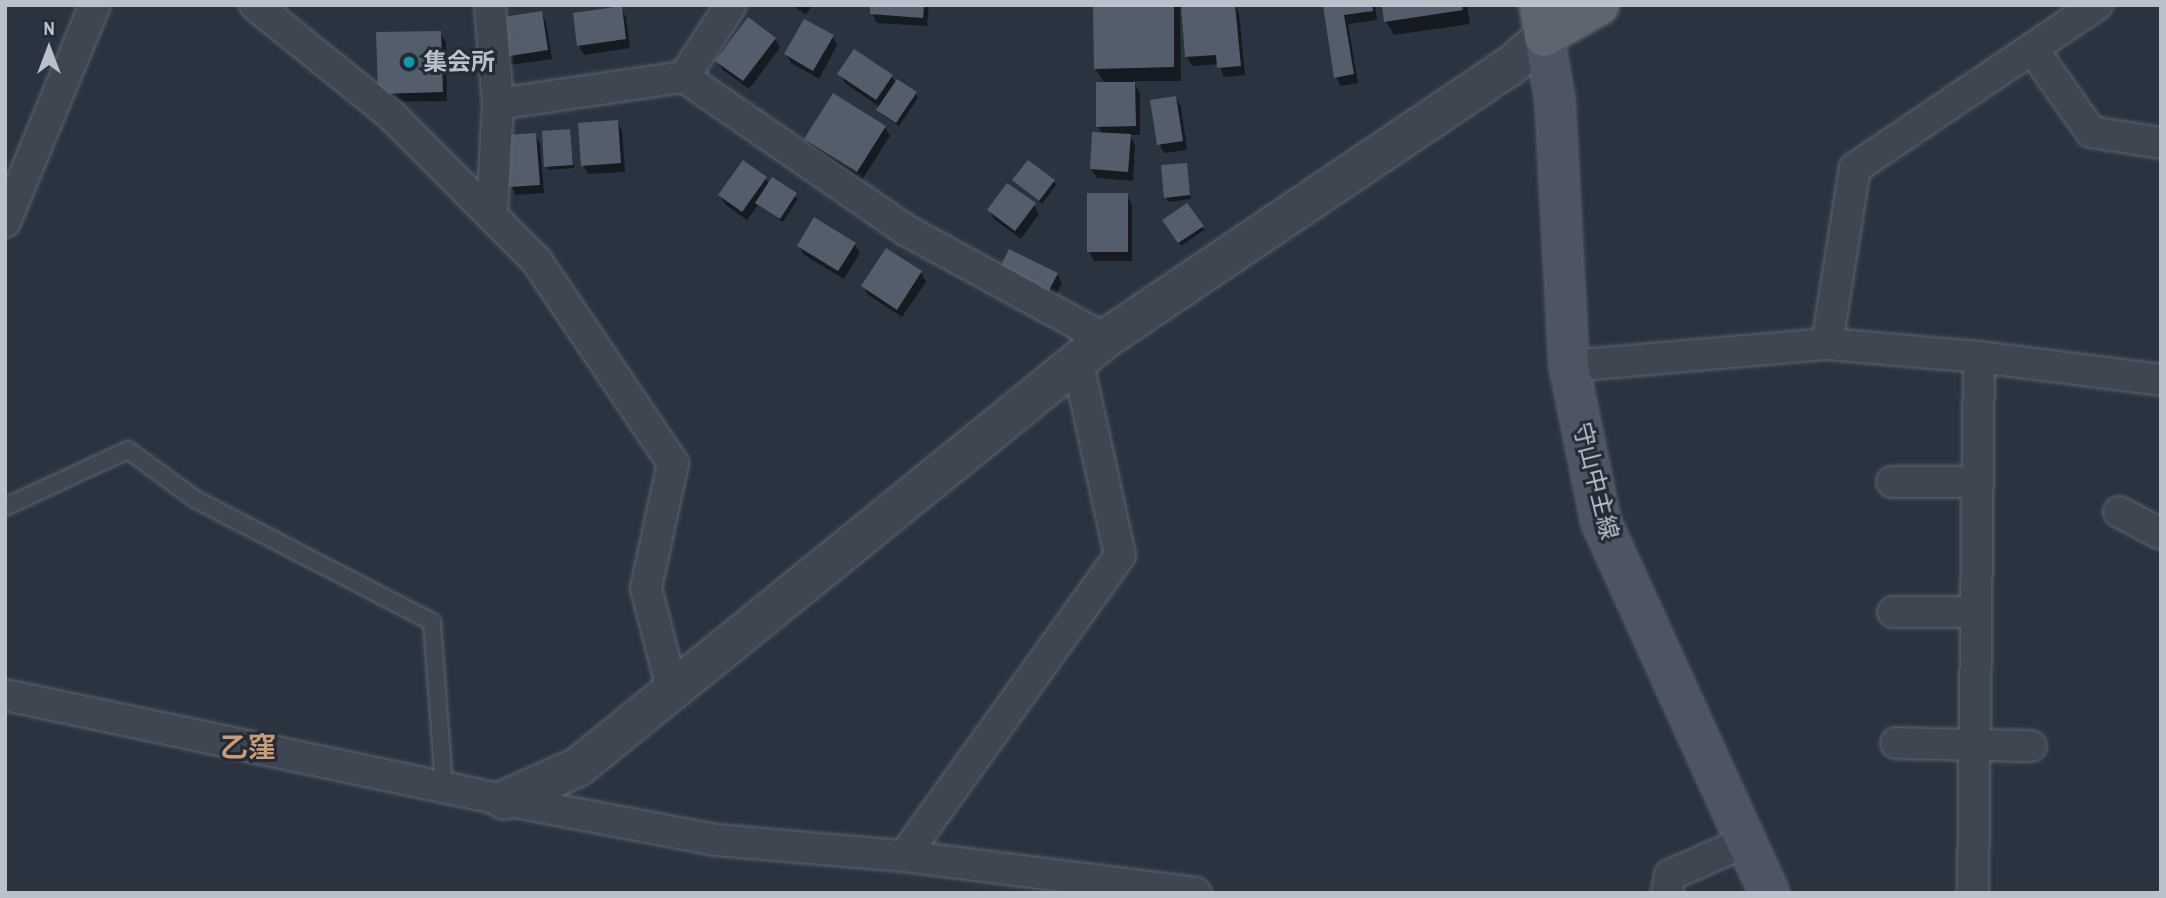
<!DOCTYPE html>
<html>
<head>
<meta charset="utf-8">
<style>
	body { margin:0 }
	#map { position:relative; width:2166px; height:898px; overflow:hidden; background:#2a3441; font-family:"Archivo Narrow","Noto Sans JP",sans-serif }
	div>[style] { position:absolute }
	.shadow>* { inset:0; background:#0007 }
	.building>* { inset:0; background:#545d6b }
	.roads { filter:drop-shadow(0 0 2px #5c646e) drop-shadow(0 0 2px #5c646e) }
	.service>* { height:16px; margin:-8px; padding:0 8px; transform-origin:8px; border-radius:8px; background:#3e4651 }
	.minor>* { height:30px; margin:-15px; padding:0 15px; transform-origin:15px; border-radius:15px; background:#3e4651 }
	.tertiary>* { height:38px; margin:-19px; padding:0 19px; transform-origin:19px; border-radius:19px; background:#3e4651 }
	.secondary>* { height:38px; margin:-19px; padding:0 19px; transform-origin:19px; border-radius:19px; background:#4d5564 }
	.primary>* { height:38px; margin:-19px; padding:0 19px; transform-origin:19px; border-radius:19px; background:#5d6571 }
	.dots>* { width:19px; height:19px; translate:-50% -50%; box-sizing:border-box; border:4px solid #232b36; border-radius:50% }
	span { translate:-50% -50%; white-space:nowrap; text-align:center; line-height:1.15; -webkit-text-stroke:6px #232b36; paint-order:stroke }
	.poi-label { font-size:24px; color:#bbc1cb; font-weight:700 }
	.left { translate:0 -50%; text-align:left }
	.street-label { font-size:24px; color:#bbc1cb }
	.quarter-label { font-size:28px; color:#cc9c76; font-weight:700 }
	.frame { position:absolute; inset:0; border:7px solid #bbc1cb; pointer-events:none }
	.north { position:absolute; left:14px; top:14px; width:70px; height:70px; -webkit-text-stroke:5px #232b36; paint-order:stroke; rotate:0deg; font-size:19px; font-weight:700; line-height:28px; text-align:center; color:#bbc1cb }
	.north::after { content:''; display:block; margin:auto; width:24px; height:32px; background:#bbc1cb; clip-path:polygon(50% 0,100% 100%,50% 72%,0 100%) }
</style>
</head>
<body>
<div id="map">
	<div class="shadow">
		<div style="clip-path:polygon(792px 5px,812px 5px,806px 15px)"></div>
		<div style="clip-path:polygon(872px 5px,929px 5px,927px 26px,877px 23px,872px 13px)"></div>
		<div style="clip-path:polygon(1095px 5px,1235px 5px,1239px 13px,1245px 75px,1224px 77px,1219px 64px,1192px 66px,1187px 57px,1183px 8px,1180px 8px,1181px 81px,1133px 81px,1140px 93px,1140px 135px,1130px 135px,1135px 145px,1133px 181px,1097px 178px,1091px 169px,1102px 134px,1098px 126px,1105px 84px,1095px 68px)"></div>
		<div style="clip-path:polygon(1324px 5px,1375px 5px,1377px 20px,1348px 24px,1358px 83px,1341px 86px,1336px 77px)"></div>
		<div style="clip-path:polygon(1383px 5px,1467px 5px,1470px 24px,1394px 35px,1386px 22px)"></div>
		<div style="clip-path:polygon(621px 8px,626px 17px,630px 48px,584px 55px,579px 46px)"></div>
		<div style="clip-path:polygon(541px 13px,546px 22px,552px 59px,510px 65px,505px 56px)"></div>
		<div style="clip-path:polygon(440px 33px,446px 42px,447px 101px,385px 102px,379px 93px)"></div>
		<div style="clip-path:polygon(832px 36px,837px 45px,819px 79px,791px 63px,786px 54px)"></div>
		<div style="clip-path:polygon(775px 39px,780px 48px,749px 89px,723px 70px,717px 61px)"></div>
		<div style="clip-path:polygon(855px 52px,892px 77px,896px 84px,916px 94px,918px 98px,899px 126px,881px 114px,880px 107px,845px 83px,840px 74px)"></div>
		<div style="clip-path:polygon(1176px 98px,1181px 107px,1187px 150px,1164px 153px,1159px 144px)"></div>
		<div style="clip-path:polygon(617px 121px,622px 130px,625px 172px,588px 174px,583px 165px)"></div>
		<div style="clip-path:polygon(885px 127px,890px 136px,862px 180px,811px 148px,806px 139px)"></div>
		<div style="clip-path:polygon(569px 130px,574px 168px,548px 170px,546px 166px)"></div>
		<div style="clip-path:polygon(535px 135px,540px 144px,544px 193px,516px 195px,511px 186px)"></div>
		<div style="clip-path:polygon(1186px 164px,1191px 199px,1168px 202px,1166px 198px)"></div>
		<div style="clip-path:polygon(765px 178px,770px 185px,773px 180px,798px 199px,783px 222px,758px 205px,747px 220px,726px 205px,720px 196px)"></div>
		<div style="clip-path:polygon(1014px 180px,1054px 181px,1056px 185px,1042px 204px)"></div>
		<div style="clip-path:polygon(1127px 195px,1132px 204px,1132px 261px,1094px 261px,1089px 252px)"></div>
		<div style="clip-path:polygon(1034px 205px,1039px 214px,1021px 239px,994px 219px,989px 210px)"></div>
		<div style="clip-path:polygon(1164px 221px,1202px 227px,1204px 230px,1181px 246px)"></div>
		<div style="clip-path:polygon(855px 244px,860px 253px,844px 279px,804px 255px,799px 246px)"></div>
		<div style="clip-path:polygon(921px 273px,926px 282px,902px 317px,868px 295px,863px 286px)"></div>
		<div style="clip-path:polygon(1057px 274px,1062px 283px,1052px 304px,1005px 280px)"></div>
	</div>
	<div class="building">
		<div style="clip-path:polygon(870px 5px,924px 5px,923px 18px,870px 14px)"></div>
		<div style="clip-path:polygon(1093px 5px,1174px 5px,1174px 67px,1094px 69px)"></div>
		<div style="clip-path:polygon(1181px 5px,1235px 5px,1241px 66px,1217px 68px,1216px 55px,1185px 57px)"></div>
		<div style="clip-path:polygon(1323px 5px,1372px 5px,1373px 11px,1344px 15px,1354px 74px,1334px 78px)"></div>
		<div style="clip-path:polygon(1382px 5px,1462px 5px,1463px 10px,1384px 22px)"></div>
		<div style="clip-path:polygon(622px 6px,626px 39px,577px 46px,573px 13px)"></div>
		<div style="clip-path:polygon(542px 11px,548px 50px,503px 57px,497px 18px)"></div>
		<div style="clip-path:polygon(748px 17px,776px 38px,743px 81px,715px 61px)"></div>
		<div style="clip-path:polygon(804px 19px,834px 35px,813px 71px,784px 54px)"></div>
		<div style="clip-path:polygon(441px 31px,443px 92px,378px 94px,376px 32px)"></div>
		<div style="clip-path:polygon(854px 49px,893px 75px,876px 100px,837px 74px)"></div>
		<div style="clip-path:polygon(897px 79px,917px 92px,896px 123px,876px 110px)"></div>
		<div style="clip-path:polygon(1096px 82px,1135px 82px,1136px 126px,1096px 127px)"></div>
		<div style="clip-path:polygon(833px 93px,886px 126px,857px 172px,804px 139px)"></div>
		<div style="clip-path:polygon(1176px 96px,1183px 141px,1157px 145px,1150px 100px)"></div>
		<div style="clip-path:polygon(618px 120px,621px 163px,581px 166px,578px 123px)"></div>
		<div style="clip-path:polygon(570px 129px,573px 165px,544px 167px,542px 131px)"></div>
		<div style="clip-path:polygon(1092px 132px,1131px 134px,1128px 172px,1090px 169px)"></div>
		<div style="clip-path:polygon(536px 133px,540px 185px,509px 187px,505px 135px)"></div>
		<div style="clip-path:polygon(743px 160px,767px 177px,742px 212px,718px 195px)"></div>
		<div style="clip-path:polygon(1028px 160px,1055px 180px,1039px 201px,1012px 180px)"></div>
		<div style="clip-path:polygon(1187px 163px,1190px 195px,1164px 198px,1161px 165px)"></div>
		<div style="clip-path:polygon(772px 177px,797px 193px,780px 219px,755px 203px)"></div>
		<div style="clip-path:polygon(1007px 183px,1036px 203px,1015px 231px,987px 210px)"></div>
		<div style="clip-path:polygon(1087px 193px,1128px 193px,1128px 252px,1087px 252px)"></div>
		<div style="clip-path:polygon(1187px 203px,1204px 226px,1178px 243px,1162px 220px)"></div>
		<div style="clip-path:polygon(814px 217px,856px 243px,838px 271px,797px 246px)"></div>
		<div style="clip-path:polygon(886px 248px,922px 271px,897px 310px,861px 286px)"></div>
		<div style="clip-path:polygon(1009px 249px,1058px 273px,1046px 296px,998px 271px)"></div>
	</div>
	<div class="roads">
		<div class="service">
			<div style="left:5px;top:507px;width:136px;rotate:-24.9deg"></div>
			<div style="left:128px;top:450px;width:83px;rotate:36.2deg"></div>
			<div style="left:195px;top:499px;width:267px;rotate:27.4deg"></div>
			<div style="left:432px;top:622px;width:163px;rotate:85.8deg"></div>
		</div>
		<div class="minor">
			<div style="left:255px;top:5px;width:174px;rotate:38.9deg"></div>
			<div style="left:390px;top:114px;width:206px;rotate:45deg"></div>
			<div style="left:536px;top:260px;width:245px;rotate:56deg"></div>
			<div style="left:673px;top:463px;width:128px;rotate:102.2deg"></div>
			<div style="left:646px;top:588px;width:104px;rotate:75.6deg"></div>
			<div style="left:490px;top:5px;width:99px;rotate:85.4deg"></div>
			<div style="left:498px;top:104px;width:109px;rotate:93.2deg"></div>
			<div style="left:2033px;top:50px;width:100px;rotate:54.7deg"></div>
			<div style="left:2091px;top:132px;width:71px;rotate:8.9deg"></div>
			<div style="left:684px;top:77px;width:86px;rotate:-56.9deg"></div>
			<div style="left:498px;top:104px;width:188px;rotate:-8.3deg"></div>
			<div style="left:684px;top:77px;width:267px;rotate:34.6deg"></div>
			<div style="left:904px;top:229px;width:229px;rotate:28.7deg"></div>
			<div style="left:5px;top:222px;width:235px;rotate:-67.5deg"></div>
			<div style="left:1827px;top:344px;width:178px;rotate:-81deg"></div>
			<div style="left:1855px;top:168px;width:292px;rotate:-34deg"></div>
			<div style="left:1569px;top:366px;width:259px;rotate:-4.9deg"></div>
			<div style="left:1827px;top:344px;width:153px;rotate:4.9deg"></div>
			<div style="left:1979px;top:357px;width:183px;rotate:7.2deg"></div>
			<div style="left:1892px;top:482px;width:86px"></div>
			<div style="left:2119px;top:512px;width:47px;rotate:27.6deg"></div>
			<div style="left:1893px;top:612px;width:83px"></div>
			<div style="left:5px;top:695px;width:510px;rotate:11.88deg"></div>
			<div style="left:504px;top:800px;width:216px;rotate:10.7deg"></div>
			<div style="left:716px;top:840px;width:189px;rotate:4.9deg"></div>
			<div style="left:904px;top:856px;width:294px;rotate:7.2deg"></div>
			<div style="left:1896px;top:743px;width:135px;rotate:1.3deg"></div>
			<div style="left:904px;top:856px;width:370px;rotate:-54.3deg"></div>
			<div style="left:1120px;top:555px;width:196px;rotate:-102.4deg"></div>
			<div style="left:1667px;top:893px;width:18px;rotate:-81deg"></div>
			<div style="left:1670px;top:875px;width:82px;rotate:-23.7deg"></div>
			<div style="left:1973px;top:893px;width:536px;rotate:-89.36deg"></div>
		</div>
		<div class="tertiary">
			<div style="left:504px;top:800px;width:81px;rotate:-24deg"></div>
			<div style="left:578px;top:767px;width:679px;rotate:-39.08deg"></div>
			<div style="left:1105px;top:339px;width:487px;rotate:-34deg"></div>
			<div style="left:1509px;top:67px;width:46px;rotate:-40.6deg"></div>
		</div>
		<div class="secondary">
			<div style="left:1544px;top:37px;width:64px;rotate:80.1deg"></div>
			<div style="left:1555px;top:100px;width:266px;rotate:87deg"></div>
			<div style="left:1569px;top:366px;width:159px;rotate:78.4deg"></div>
			<div style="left:1601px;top:522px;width:407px;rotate:65.6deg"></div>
		</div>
		<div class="primary">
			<div style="left:1539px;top:5px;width:32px;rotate:81deg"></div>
			<div style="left:1544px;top:37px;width:64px;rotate:-29.7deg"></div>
		</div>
	</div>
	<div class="dots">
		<div style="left:409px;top:62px;background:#0f9aa8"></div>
	</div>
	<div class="poi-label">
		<span class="left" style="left:423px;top:62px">集会所</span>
	</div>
	<div class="street-label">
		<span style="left:1596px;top:481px;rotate:76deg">守山中主線</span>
	</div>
	<div class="quarter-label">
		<span style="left:248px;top:747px">乙窪</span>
	</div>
	<div class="frame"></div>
	<div class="north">N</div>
</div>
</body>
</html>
